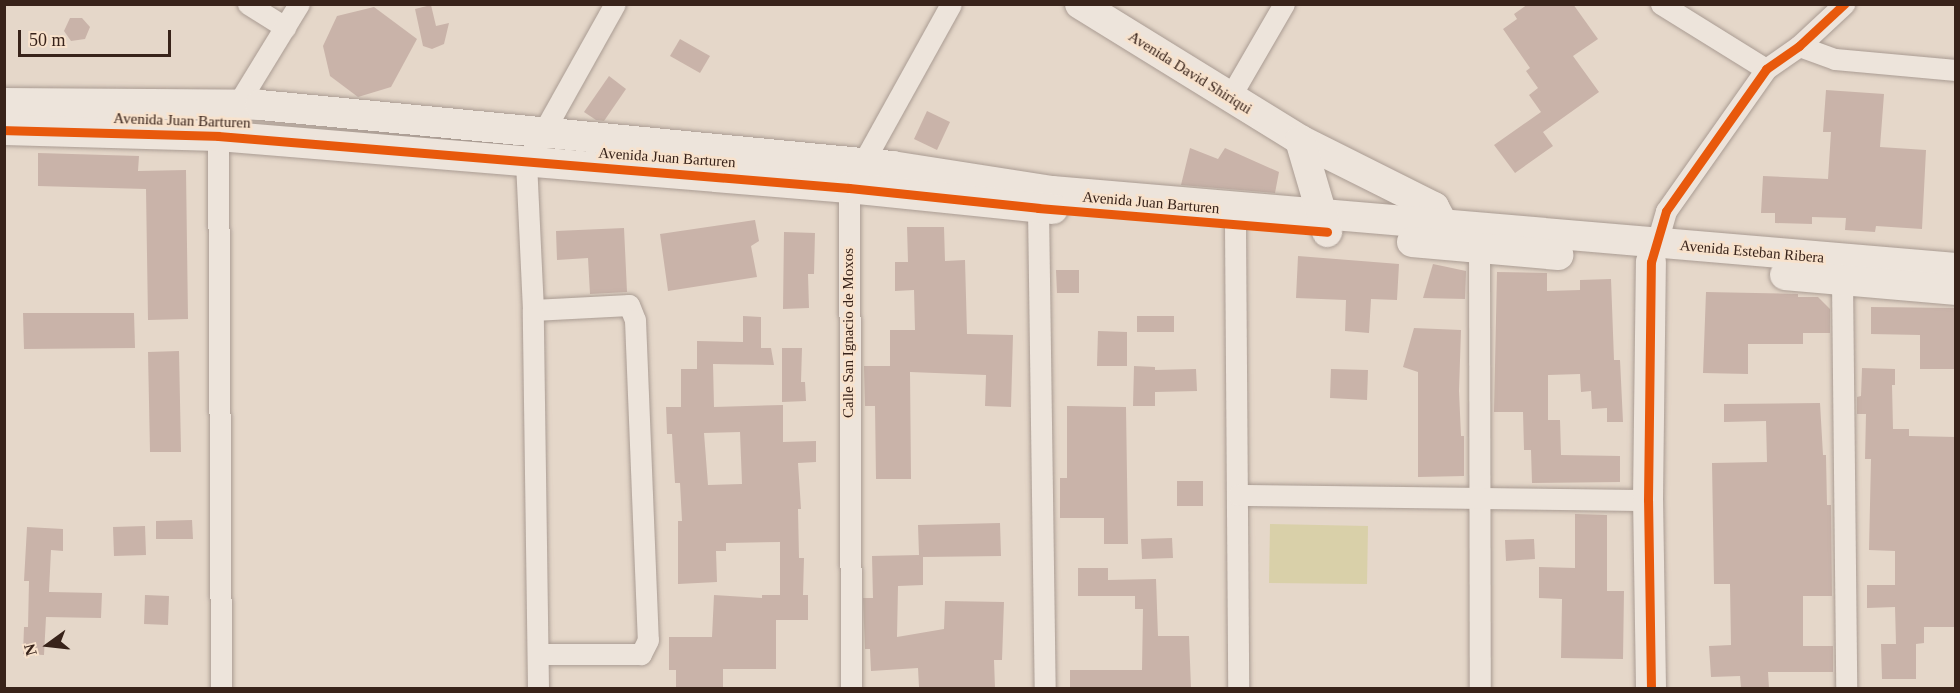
<!DOCTYPE html>
<html>
<head>
<meta charset="utf-8">
<style>
	body { margin:0 }
	#map { position:relative; width:1960px; height:693px; overflow:hidden; background:#e5d7c9; font-family:Georgia,serif }
	div>[style] { position:absolute }
	.green>* { inset:0; background:#d9d0a9 }
	.building>* { inset:0; background:#c9b3a9 }
	.roads { filter:drop-shadow(0 0 2px #aa9c93) drop-shadow(0 0 2px #aa9c93) }
	.street>* { height:21px; margin:-10.5px; padding:0 10.5px; transform-origin:10.5px; border-radius:10.5px; background:#ede4db }
	.secondary>* { height:30px; margin:-15px; padding:0 15px; transform-origin:15px; border-radius:15px; background:#ede4db }
	.cycleway>* { height:9px; margin:-4.5px; padding:0 4.5px; transform-origin:4.5px; border-radius:4.5px; background:#e8590c }
	span { translate:-50% -50%; white-space:nowrap; text-align:center; line-height:1.15; -webkit-text-stroke:5px #f8e2cc; paint-order:stroke }
	.street-label { font-size:15px; color:#38231a }
	.frame { position:absolute; inset:0; border:6px solid #38231a; pointer-events:none }
	.north { position:absolute; left:18px; top:615px; width:60px; height:60px; -webkit-text-stroke:4px #f8e2cc; paint-order:stroke; rotate:255deg; font-size:16px; font-weight:700; line-height:24px; text-align:center; color:#38231a }
	.north::after { content:''; display:block; margin:auto; width:21px; height:27px; background:#38231a; clip-path:polygon(50% 0,100% 100%,50% 72%,0 100%) }
	.scale { position:absolute; left:18px; top:30px; width:153px; height:27px; box-sizing:border-box; border:3px solid #38231a; border-top:0; padding-left:8px; font-size:18px; line-height:21px; white-space:nowrap; color:#38231a; -webkit-text-stroke:4px #f8e2cc; paint-order:stroke }
</style>
</head>
<body>
<div id="map">
	<div class="green">
		<div style="clip-path:polygon(1270px 524px,1368px 526px,1367px 584px,1269px 583px)"></div>
	</div>
	<div class="building">
		<div style="clip-path:polygon(1528px 4px,1573px 4px,1598px 39px,1573px 56px,1599px 92px,1543px 132px,1553px 146px,1515px 173px,1494px 145px,1541px 112px,1529px 95px,1538px 88px,1526px 71px,1530px 68px,1503px 29px,1517px 19px,1514px 14px)"></div>
		<div style="clip-path:polygon(431px 5px,436px 26px,449px 23px,444px 44px,432px 49px,423px 46px,415px 9px)"></div>
		<div style="clip-path:polygon(374px 7px,417px 39px,391px 87px,358px 97px,330px 76px,323px 46px,337px 16px)"></div>
		<div style="clip-path:polygon(70px 18px,82px 18px,90px 27px,85px 39px,71px 41px,64px 31px)"></div>
		<div style="clip-path:polygon(680px 39px,710px 56px,700px 73px,670px 56px)"></div>
		<div style="clip-path:polygon(609px 76px,626px 89px,604px 121px,596px 120px,584px 112px)"></div>
		<div style="clip-path:polygon(1826px 90px,1884px 94px,1880px 147px,1926px 150px,1922px 229px,1876px 226px,1875px 232px,1845px 230px,1846px 218px,1812px 217px,1812px 224px,1775px 223px,1775px 213px,1761px 213px,1763px 176px,1828px 179px,1831px 132px,1823px 132px)"></div>
		<div style="clip-path:polygon(927px 111px,950px 122px,937px 150px,914px 139px)"></div>
		<div style="clip-path:polygon(1190px 148px,1218px 159px,1225px 148px,1279px 172px,1275px 193px,1181px 185px)"></div>
		<div style="clip-path:polygon(38px 153px,139px 156px,138px 171px,186px 170px,188px 319px,148px 320px,146px 189px,38px 186px)"></div>
		<div style="clip-path:polygon(755px 220px,759px 241px,751px 246px,757px 277px,668px 291px,660px 234px)"></div>
		<div style="clip-path:polygon(907px 227px,944px 227px,945px 261px,965px 260px,967px 334px,1013px 335px,1011px 407px,985px 406px,986px 375px,910px 372px,911px 479px,876px 479px,875px 406px,865px 406px,864px 366px,890px 366px,890px 330px,915px 330px,914px 290px,895px 291px,895px 262px,908px 262px)"></div>
		<div style="clip-path:polygon(624px 228px,627px 292px,590px 294px,588px 258px,557px 260px,556px 231px)"></div>
		<div style="clip-path:polygon(784px 232px,815px 233px,814px 274px,808px 274px,809px 308px,783px 309px)"></div>
		<div style="clip-path:polygon(1298px 256px,1399px 264px,1397px 300px,1371px 299px,1369px 333px,1345px 331px,1346px 300px,1296px 298px)"></div>
		<div style="clip-path:polygon(1433px 264px,1466px 271px,1465px 299px,1423px 298px)"></div>
		<div style="clip-path:polygon(1056px 270px,1079px 270px,1079px 293px,1057px 293px)"></div>
		<div style="clip-path:polygon(1497px 272px,1547px 273px,1547px 291px,1580px 290px,1580px 280px,1611px 279px,1614px 360px,1620px 360px,1623px 422px,1607px 422px,1607px 408px,1592px 409px,1591px 391px,1581px 392px,1580px 374px,1548px 375px,1548px 420px,1560px 420px,1561px 455px,1620px 456px,1620px 482px,1532px 483px,1531px 450px,1524px 450px,1523px 412px,1494px 412px)"></div>
		<div style="clip-path:polygon(1706px 292px,1798px 294px,1798px 297px,1818px 297px,1830px 309px,1830px 333px,1803px 333px,1803px 344px,1748px 344px,1748px 374px,1703px 373px)"></div>
		<div style="clip-path:polygon(1871px 307px,1956px 308px,1956px 369px,1920px 369px,1920px 335px,1871px 334px)"></div>
		<div style="clip-path:polygon(23px 313px,134px 313px,135px 348px,24px 349px)"></div>
		<div style="clip-path:polygon(evenodd,743px 316px,761px 317px,761px 348px,771px 348px,774px 365px,713px 364px,714px 407px,783px 405px,783px 442px,816px 441px,816px 462px,798px 463px,801px 509px,798px 509px,799px 558px,804px 558px,803px 595px,808px 595px,808px 620px,776px 620px,776px 669px,723px 669px,723px 688px,676px 688px,676px 670px,669px 670px,669px 637px,712px 637px,714px 595px,762px 598px,762px 595px,780px 595px,780px 542px,726px 543px,726px 551px,716px 551px,717px 582px,678px 584px,678px 521px,682px 521px,680px 483px,675px 483px,672px 434px,667px 434px,666px 407px,681px 407px,681px 369px,697px 369px,697px 341px,743px 342px,743px 316px,740px 432px,742px 484px,708px 485px,704px 433px,740px 432px)"></div>
		<div style="clip-path:polygon(1137px 316px,1174px 316px,1174px 332px,1137px 332px)"></div>
		<div style="clip-path:polygon(1414px 328px,1461px 330px,1459px 391px,1461px 436px,1464px 436px,1464px 476px,1418px 477px,1418px 372px,1403px 367px)"></div>
		<div style="clip-path:polygon(1098px 331px,1127px 332px,1127px 366px,1097px 366px)"></div>
		<div style="clip-path:polygon(782px 348px,802px 348px,801px 382px,805px 382px,806px 401px,782px 402px)"></div>
		<div style="clip-path:polygon(179px 351px,181px 452px,150px 452px,148px 352px)"></div>
		<div style="clip-path:polygon(1134px 366px,1155px 367px,1155px 370px,1196px 369px,1197px 391px,1155px 392px,1155px 406px,1133px 406px)"></div>
		<div style="clip-path:polygon(1862px 368px,1895px 369px,1895px 385px,1892px 385px,1893px 429px,1909px 429px,1909px 436px,1956px 437px,1956px 627px,1924px 627px,1924px 643px,1916px 644px,1916px 679px,1882px 679px,1881px 644px,1896px 644px,1895px 607px,1867px 608px,1867px 585px,1895px 585px,1895px 551px,1869px 550px,1871px 459px,1865px 459px,1866px 414px,1857px 414px,1857px 397px,1861px 396px)"></div>
		<div style="clip-path:polygon(1331px 369px,1368px 370px,1367px 400px,1330px 398px)"></div>
		<div style="clip-path:polygon(1820px 403px,1823px 455px,1826px 455px,1827px 505px,1831px 505px,1832px 596px,1803px 596px,1803px 646px,1833px 646px,1833px 672px,1768px 672px,1769px 688px,1741px 688px,1740px 676px,1711px 677px,1709px 646px,1731px 645px,1730px 584px,1714px 584px,1712px 463px,1767px 462px,1766px 421px,1724px 422px,1724px 404px)"></div>
		<div style="clip-path:polygon(1067px 406px,1126px 407px,1128px 544px,1104px 544px,1104px 518px,1060px 518px,1060px 478px,1067px 478px)"></div>
		<div style="clip-path:polygon(1177px 481px,1203px 481px,1203px 506px,1177px 506px)"></div>
		<div style="clip-path:polygon(1575px 514px,1607px 515px,1607px 591px,1624px 591px,1623px 659px,1561px 658px,1562px 599px,1539px 598px,1539px 567px,1575px 568px)"></div>
		<div style="clip-path:polygon(192px 520px,193px 539px,156px 539px,156px 521px)"></div>
		<div style="clip-path:polygon(1000px 523px,1001px 556px,923px 557px,923px 585px,898px 586px,897px 637px,944px 629px,945px 601px,1004px 602px,1002px 660px,994px 660px,995px 688px,919px 687px,918px 668px,871px 671px,870px 649px,865px 649px,863px 598px,873px 598px,872px 556px,919px 555px,918px 525px)"></div>
		<div style="clip-path:polygon(145px 526px,146px 555px,114px 556px,113px 527px)"></div>
		<div style="clip-path:polygon(27px 527px,63px 529px,63px 551px,51px 550px,49px 592px,102px 593px,101px 618px,46px 617px,44px 655px,23px 654px,24px 627px,28px 627px,29px 581px,24px 581px)"></div>
		<div style="clip-path:polygon(1172px 538px,1173px 558px,1142px 559px,1141px 539px)"></div>
		<div style="clip-path:polygon(1534px 539px,1535px 559px,1506px 561px,1505px 540px)"></div>
		<div style="clip-path:polygon(1078px 568px,1108px 568px,1108px 580px,1156px 579px,1158px 636px,1189px 636px,1191px 688px,1070px 688px,1070px 670px,1142px 670px,1143px 609px,1135px 609px,1135px 596px,1078px 596px)"></div>
		<div style="clip-path:polygon(145px 595px,169px 596px,168px 625px,144px 624px)"></div>
	</div>
	<div class="roads">
		<div class="street">
			<div style="left:248px;top:4px;width:44px;rotate:31.9deg"></div>
			<div style="left:1661px;top:4px;width:123px;rotate:31.8deg"></div>
			<div style="left:1799px;top:46px;width:38px;rotate:20deg"></div>
			<div style="left:1835px;top:59px;width:121px;rotate:5.2deg"></div>
			<div style="left:1230px;top:97px;width:108px;rotate:-59.9deg"></div>
			<div style="left:1038px;top:208px;width:480px;rotate:89.2deg"></div>
			<div style="left:1235px;top:225px;width:463px;rotate:89.6deg"></div>
			<div style="left:1479px;top:236px;width:452px;rotate:89.9deg"></div>
			<div style="left:1653px;top:256px;width:47px;rotate:-73.9deg"></div>
			<div style="left:1666px;top:211px;width:174px;rotate:-54.8deg"></div>
			<div style="left:1766px;top:69px;width:40px;rotate:-34.9deg"></div>
			<div style="left:1799px;top:46px;width:62px;rotate:-43deg"></div>
			<div style="left:1842px;top:280px;width:408px;rotate:89.4deg"></div>
			<div style="left:533px;top:310px;width:96px;rotate:-3deg"></div>
			<div style="left:629px;top:305px;width:16px;rotate:68deg"></div>
			<div style="left:635px;top:320px;width:320px;rotate:87.7deg"></div>
			<div style="left:648px;top:640px;width:16px;rotate:117deg"></div>
			<div style="left:641px;top:654px;width:103px;rotate:180deg"></div>
			<div style="left:1238px;top:495px;width:410px;rotate:0.7deg"></div>
			<div style="left:221px;top:688px;width:552px;rotate:-90.31deg"></div>
			<div style="left:218px;top:136px;width:155px;rotate:-58.5deg"></div>
			<div style="left:538px;top:688px;width:378px;rotate:-90.8deg"></div>
			<div style="left:533px;top:310px;width:147px;rotate:-92.7deg"></div>
			<div style="left:526px;top:163px;width:182px;rotate:-60.8deg"></div>
			<div style="left:851px;top:688px;width:500px;rotate:-90.23deg"></div>
			<div style="left:849px;top:188px;width:210px;rotate:-61deg"></div>
		</div>
		<div class="secondary">
			<div style="left:1080px;top:4px;width:259px;rotate:31.7deg"></div>
			<div style="left:1300px;top:140px;width:150px;rotate:26.6deg"></div>
			<div style="left:1434px;top:207px;width:19px;rotate:62deg"></div>
			<div style="left:1443px;top:224px;width:9px;rotate:96deg"></div>
			<div style="left:4px;top:103px;width:256px;rotate:0.4deg"></div>
			<div style="left:260px;top:105px;width:635px;rotate:5.51deg"></div>
			<div style="left:892px;top:166px;width:162px;rotate:8.9deg"></div>
			<div style="left:1052px;top:191px;width:907px;rotate:4.87deg"></div>
			<div style="left:4px;top:130px;width:214px;rotate:1.6deg"></div>
			<div style="left:218px;top:136px;width:633px;rotate:4.71deg"></div>
			<div style="left:849px;top:188px;width:205px;rotate:5.9deg"></div>
			<div style="left:1300px;top:140px;width:96px;rotate:73.6deg"></div>
			<div style="left:1412px;top:242px;width:147px;rotate:5.1deg"></div>
			<div style="left:1785px;top:275px;width:172px;rotate:5deg"></div>
			<div style="left:1651px;top:688px;width:188px;rotate:-90.9deg"></div>
			<div style="left:1648px;top:500px;width:238px;rotate:-89.3deg"></div>
		</div>
	</div>
	<div class="cycleway">
		<div style="left:4px;top:130px;width:214px;rotate:1.6deg"></div>
		<div style="left:218px;top:136px;width:633px;rotate:4.71deg"></div>
		<div style="left:849px;top:188px;width:190px;rotate:6deg"></div>
		<div style="left:1038px;top:208px;width:290px;rotate:4.7deg"></div>
		<div style="left:1651px;top:688px;width:188px;rotate:-90.9deg"></div>
		<div style="left:1648px;top:500px;width:238px;rotate:-89.3deg"></div>
		<div style="left:1651px;top:262px;width:53px;rotate:-73.6deg"></div>
		<div style="left:1666px;top:211px;width:174px;rotate:-54.8deg"></div>
		<div style="left:1766px;top:69px;width:40px;rotate:-34.9deg"></div>
		<div style="left:1799px;top:46px;width:62px;rotate:-43deg"></div>
	</div>
	<div class="street-label">
		<span style="left:1190px;top:73px;rotate:32deg">Avenida David Shiriqui</span>
		<span style="left:182px;top:121px;rotate:2deg">Avenida Juan Barturen</span>
		<span style="left:667px;top:158px;rotate:4deg">Avenida Juan Barturen</span>
		<span style="left:1151px;top:203px;rotate:5deg">Avenida Juan Barturen</span>
		<span style="left:1752px;top:252px;rotate:5deg">Avenida Esteban Ribera</span>
		<span style="left:849px;top:333px;rotate:-90deg">Calle San Ignacio de Moxos</span>
	</div>
	<div class="frame"></div>
	<div class="north">N</div>
	<div class="scale">50 m</div>
</div>
</body>
</html>
